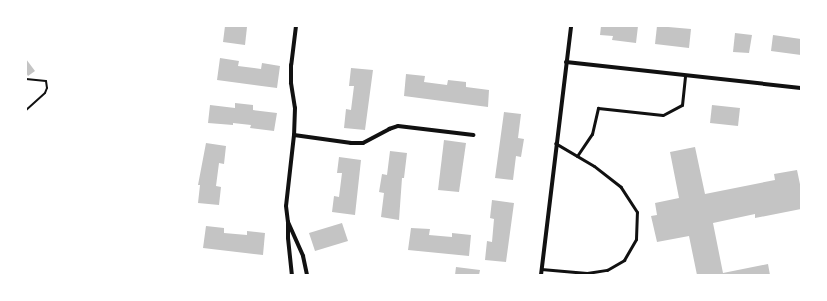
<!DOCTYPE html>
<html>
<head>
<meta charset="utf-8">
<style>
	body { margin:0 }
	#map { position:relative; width:827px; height:301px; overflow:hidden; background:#fff; font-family:Rubik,sans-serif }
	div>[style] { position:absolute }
	.building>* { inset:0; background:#c4c4c4 }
	.path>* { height:2px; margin:-1px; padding:0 1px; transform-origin:1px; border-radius:1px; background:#111 }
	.service>* { height:3px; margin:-1.5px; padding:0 1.5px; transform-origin:1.5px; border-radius:1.5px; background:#111 }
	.minor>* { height:4px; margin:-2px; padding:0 2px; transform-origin:2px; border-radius:2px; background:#111 }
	span { translate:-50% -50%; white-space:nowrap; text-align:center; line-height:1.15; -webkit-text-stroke:3px #fff; paint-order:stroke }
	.frame { position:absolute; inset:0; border:27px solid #fff; pointer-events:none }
</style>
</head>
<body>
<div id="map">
	<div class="building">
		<div style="clip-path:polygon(225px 26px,247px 27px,245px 45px,223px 42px)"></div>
		<div style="clip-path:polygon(601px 26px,638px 26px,636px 43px,612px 40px,613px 36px,600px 35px)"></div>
		<div style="clip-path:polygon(657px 26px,691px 29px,689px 48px,655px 44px)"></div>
		<div style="clip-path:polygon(735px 33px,752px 35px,749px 53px,733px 52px)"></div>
		<div style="clip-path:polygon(773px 35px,801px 39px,801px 55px,771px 51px)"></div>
		<div style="clip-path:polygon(220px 58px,239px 61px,238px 66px,261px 69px,262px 63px,280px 66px,277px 88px,217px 80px)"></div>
		<div style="clip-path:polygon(26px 59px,35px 71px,28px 76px,26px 73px)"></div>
		<div style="clip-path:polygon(351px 68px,373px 70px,365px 130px,344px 128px,346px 109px,351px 110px,354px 86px,349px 86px)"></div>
		<div style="clip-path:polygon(406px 74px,425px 76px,424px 82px,447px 85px,448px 80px,466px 82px,466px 87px,489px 90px,488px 107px,404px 96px)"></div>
		<div style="clip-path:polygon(235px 103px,253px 105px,253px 110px,277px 113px,274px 131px,250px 128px,251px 125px,233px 123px,233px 125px,208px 123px,210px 105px,235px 108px)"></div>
		<div style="clip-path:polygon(712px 105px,740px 108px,738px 126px,710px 123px)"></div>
		<div style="clip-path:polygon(504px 112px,521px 114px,518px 138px,524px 139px,521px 157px,516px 156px,513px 180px,495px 178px)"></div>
		<div style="clip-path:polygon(444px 140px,466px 143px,459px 192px,438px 190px)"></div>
		<div style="clip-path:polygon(206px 143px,226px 146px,224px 164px,219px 163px,216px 186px,221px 187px,219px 205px,198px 203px,200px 185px,198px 185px)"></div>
		<div style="clip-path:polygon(695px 147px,705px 194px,775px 180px,774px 174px,797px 170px,801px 189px,801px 209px,755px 218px,755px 214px,713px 223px,723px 273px,768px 264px,770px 275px,697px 275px,689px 236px,657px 242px,651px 216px,657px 215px,655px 203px,679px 198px,670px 152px)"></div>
		<div style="clip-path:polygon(390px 151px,407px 153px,404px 178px,402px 178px,399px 220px,381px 217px,384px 193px,379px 192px,382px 174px,387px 175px)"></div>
		<div style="clip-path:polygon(339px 157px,361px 160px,355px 215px,332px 212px,334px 196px,339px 197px,342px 173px,337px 173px)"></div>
		<div style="clip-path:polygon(492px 200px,514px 203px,506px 262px,485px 260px,487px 241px,492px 242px,494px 219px,490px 218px)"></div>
		<div style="clip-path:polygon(342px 223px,348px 241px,315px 251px,309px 233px)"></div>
		<div style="clip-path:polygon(206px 226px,224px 228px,224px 233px,247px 235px,247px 231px,265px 233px,263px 255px,203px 248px)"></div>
		<div style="clip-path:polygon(411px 228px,430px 229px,429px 235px,452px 237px,452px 233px,471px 235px,469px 256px,408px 250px)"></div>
		<div style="clip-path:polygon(456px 267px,480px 270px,479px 275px,455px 275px)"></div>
	</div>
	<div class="path">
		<div style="left:26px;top:79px;width:20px;rotate:6deg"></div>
		<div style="left:46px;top:81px;width:7px;rotate:82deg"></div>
		<div style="left:47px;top:88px;width:5px;rotate:112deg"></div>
		<div style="left:45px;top:93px;width:25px;rotate:138deg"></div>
	</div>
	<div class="service">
		<div style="left:577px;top:156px;width:27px;rotate:-56deg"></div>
		<div style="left:592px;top:134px;width:27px;rotate:-77deg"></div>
		<div style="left:598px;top:108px;width:65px;rotate:6.1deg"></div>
		<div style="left:663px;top:115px;width:21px;rotate:-28deg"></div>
		<div style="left:682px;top:105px;width:30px;rotate:-84deg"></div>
		<div style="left:541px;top:269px;width:46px;rotate:5deg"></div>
		<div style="left:587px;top:273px;width:20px;rotate:-9deg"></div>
		<div style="left:607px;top:270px;width:20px;rotate:-30deg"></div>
		<div style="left:624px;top:260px;width:24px;rotate:-60deg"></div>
		<div style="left:636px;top:239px;width:27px;rotate:-88deg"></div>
		<div style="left:637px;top:212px;width:30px;rotate:-123deg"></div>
		<div style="left:621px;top:187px;width:34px;rotate:-142deg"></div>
		<div style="left:594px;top:166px;width:45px;rotate:-149.5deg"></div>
	</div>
	<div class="minor">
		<div style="left:296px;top:26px;width:39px;rotate:97deg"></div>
		<div style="left:291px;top:65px;width:18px;rotate:90deg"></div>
		<div style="left:291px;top:83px;width:25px;rotate:81deg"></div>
		<div style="left:295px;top:108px;width:27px;rotate:92deg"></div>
		<div style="left:294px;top:135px;width:71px;rotate:96.4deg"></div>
		<div style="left:286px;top:206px;width:16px;rotate:83deg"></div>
		<div style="left:288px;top:222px;width:37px;rotate:66deg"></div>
		<div style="left:303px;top:256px;width:19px;rotate:78deg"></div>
		<div style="left:566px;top:62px;width:236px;rotate:6.3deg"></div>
		<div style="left:294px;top:135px;width:58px;rotate:8deg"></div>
		<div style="left:351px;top:143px;width:12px"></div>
		<div style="left:363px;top:143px;width:30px;rotate:-28deg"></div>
		<div style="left:389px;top:129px;width:9px;rotate:-18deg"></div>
		<div style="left:398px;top:126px;width:76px;rotate:6.8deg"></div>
		<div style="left:288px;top:222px;width:16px;rotate:90deg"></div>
		<div style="left:288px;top:238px;width:37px;rotate:84deg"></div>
		<div style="left:541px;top:275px;width:251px;rotate:-83.1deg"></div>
	</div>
	<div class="frame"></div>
</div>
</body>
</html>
